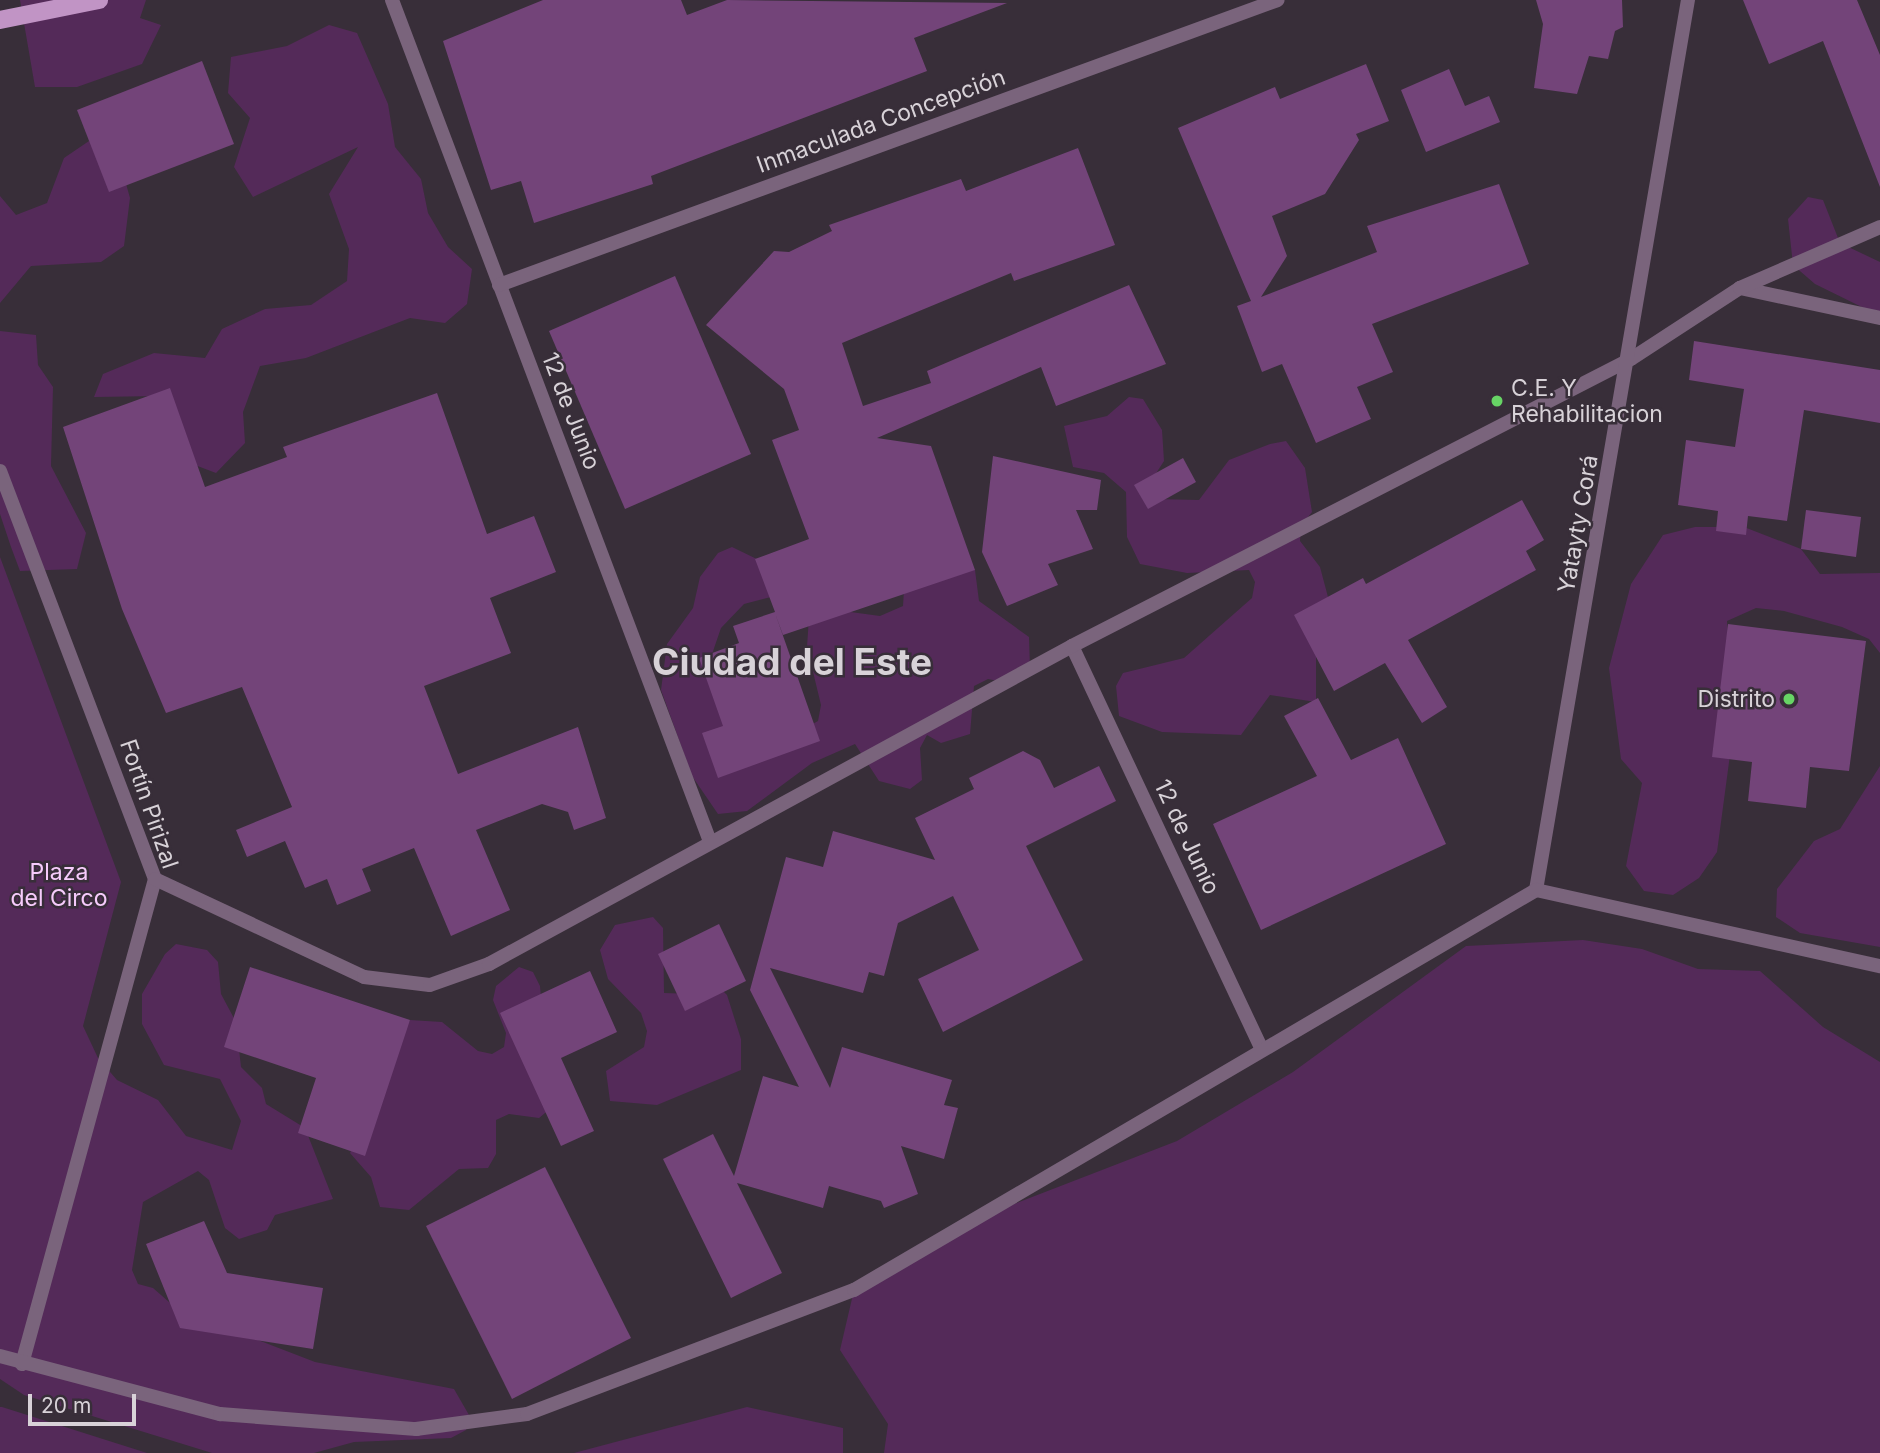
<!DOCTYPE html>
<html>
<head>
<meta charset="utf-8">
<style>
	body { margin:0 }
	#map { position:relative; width:1880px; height:1453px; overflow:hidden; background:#382e39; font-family:Inter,sans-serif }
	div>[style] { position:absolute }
	.green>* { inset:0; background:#542a59 }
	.building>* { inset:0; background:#734479 }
	.minor>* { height:14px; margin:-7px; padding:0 7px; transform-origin:7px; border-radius:7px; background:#7a647c }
	.tertiary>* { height:14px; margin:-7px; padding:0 7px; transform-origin:7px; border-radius:7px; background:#7a647c }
	.primary>* { height:18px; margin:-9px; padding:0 9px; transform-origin:9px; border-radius:9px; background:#c194c5 }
	.dots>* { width:19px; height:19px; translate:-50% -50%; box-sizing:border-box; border:4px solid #382e39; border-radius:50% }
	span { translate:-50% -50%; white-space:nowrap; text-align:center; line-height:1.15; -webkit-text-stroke:5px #382e39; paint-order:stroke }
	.street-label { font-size:23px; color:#d8d2d8 }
	.poi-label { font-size:23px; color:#d8d2d8 }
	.left { translate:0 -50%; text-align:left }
	.right { translate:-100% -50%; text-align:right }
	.park-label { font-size:23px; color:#f6cbfb }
	.town-label { font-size:37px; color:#d8d2d8; font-weight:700 }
	.scale { position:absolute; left:28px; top:1394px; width:108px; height:32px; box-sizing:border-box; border:4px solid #d8d2d8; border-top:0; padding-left:9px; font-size:21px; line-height:24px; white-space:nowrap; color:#d8d2d8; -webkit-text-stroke:5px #382e39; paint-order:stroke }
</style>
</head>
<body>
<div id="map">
	<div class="green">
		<div style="clip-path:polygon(20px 0,146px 0,140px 18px,161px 25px,142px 64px,77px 87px,35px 87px)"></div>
		<div style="clip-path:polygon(329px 25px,357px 33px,388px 104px,395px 147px,421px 179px,428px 213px,448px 247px,472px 269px,467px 304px,445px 323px,410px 318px,306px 358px,260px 366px,243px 412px,245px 443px,216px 473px,179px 459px,160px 396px,94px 397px,103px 374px,154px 353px,205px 358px,222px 329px,265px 309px,311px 305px,347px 281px,349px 249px,329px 194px,358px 147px,253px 197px,234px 167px,250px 118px,228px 93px,231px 57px,287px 46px)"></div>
		<div style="clip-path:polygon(89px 141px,121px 166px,130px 198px,124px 246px,101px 262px,31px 266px,0 303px,0 196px,16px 215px,47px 203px,64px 158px)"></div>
		<div style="clip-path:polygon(1808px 197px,1823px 200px,1840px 243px,1880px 262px,1880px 316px,1815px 284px,1793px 265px,1788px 219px)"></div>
		<div style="clip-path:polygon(0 331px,36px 335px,38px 365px,53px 387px,51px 466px,86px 533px,77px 569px,20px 571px,11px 547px,0 514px)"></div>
		<div style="clip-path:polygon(1129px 397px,1143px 399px,1162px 430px,1164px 461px,1155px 475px,1154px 499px,1199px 500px,1229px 460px,1270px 444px,1286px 441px,1305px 468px,1312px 512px,1301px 526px,1300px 541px,1320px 567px,1328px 597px,1316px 657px,1316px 702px,1270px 695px,1241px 735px,1162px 732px,1119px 716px,1116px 686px,1123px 673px,1184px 658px,1252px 598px,1255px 582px,1249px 570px,1187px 573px,1140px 564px,1127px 537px,1126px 492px,1104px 473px,1073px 467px,1064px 426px,1107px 416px)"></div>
		<div style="clip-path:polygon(1695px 527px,1744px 527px,1801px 549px,1820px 574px,1880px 573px,1880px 653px,1869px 639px,1842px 627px,1784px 611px,1756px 608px,1727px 621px,1734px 725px,1717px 852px,1699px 878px,1673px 895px,1644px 891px,1626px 866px,1642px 783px,1621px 759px,1609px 668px,1631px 584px,1663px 535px)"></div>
		<div style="clip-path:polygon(732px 547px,769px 565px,775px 596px,744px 604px,721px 628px,711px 657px,804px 729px,818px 721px,821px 705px,807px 647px,809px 617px,836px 610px,880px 616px,903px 606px,905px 574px,961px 561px,975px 570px,979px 601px,1029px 637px,1030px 668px,1003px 682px,988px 679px,974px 686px,970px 734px,941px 743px,927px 735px,920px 748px,922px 780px,910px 789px,879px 781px,855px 744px,812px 763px,747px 811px,718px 814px,692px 776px,661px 690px,667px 644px,693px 608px,700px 577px,718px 553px)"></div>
		<div style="clip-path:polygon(0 557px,121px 882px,83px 1026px,98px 1058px,117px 1080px,158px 1100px,186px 1136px,232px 1150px,241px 1121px,220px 1079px,164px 1065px,142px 1024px,142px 994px,165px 954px,176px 944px,207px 950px,218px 962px,221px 994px,236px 1022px,241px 1067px,262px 1088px,266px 1104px,305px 1128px,333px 1199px,275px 1215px,267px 1230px,239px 1239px,225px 1228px,209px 1180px,198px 1171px,143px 1202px,132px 1270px,138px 1284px,153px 1288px,177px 1309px,315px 1362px,454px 1389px,469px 1415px,466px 1430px,451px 1438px,354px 1442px,314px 1453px,212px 1453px,24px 1395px,0 1379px)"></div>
		<div style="clip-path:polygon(1880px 766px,1880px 947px,1800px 933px,1776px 917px,1777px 889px,1814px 841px,1840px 829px)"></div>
		<div style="clip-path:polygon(653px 917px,663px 928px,664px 993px,692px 994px,716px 984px,727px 995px,741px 1039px,741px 1070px,657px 1105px,610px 1101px,606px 1071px,644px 1047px,647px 1031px,641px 1013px,608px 979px,600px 950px,615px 925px)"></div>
		<div style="clip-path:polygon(1583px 940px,1642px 949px,1698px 969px,1760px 971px,1823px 1027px,1880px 1062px,1880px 1453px,884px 1453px,888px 1424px,840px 1350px,854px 1290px,996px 1211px,1177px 1141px,1293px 1072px,1466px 946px)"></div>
		<div style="clip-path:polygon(519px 967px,533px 972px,540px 986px,551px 1108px,539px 1118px,509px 1114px,496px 1120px,496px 1154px,488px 1168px,459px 1169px,409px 1210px,380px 1207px,371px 1177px,350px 1153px,410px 1020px,442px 1022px,478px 1051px,492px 1054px,504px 1047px,506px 1033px,493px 1000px,496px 986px)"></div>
		<div style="clip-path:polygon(0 1407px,2px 1407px,147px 1453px,0 1453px)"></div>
		<div style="clip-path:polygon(747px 1407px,843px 1428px,843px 1453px,574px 1453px)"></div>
	</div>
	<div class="building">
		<div style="clip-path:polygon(543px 0,681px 0,687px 15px,727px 0,1007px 3px,914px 38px,927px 71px,651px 176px,653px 184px,534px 223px,521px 181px,491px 190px,443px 41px)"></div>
		<div style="clip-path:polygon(1536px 0,1622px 0,1623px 27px,1615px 31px,1608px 59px,1589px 56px,1577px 94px,1534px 88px,1543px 24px)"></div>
		<div style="clip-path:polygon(1743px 0,1857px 0,1880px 55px,1880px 187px,1823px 41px,1769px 64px)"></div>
		<div style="clip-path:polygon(202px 61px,234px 144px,109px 192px,77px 110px)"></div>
		<div style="clip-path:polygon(1366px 64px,1389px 121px,1356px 134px,1359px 140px,1325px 194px,1272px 216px,1287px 256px,1261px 297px,1377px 252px,1367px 226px,1499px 184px,1529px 264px,1372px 324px,1393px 372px,1357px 387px,1371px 419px,1316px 443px,1282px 364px,1262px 372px,1237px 306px,1251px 301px,1178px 128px,1275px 87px,1280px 99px)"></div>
		<div style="clip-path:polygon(1449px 69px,1465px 106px,1489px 96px,1500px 122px,1426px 152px,1401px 90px)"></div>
		<div style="clip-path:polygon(1078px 148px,1115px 245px,1014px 281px,1011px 273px,842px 343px,863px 406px,931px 383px,927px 371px,1129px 285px,1166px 364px,1056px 406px,1041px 367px,877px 438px,931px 446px,975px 570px,783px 635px,775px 613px,820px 741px,718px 778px,702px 733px,723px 726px,699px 658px,739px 643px,733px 626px,775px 612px,755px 559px,809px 539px,772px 440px,799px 430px,784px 389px,706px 325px,774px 251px,789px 252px,832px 231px,829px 225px,961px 179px,966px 191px)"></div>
		<div style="clip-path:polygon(675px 276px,751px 454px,625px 509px,549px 331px)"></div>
		<div style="clip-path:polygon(1694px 341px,1880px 370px,1880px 423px,1804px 410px,1787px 521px,1748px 516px,1746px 535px,1716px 531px,1718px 511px,1678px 505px,1686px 440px,1735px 447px,1744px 389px,1689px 380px)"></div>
		<div style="clip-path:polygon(170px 388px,205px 487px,287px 457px,283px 447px,437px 393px,487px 534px,534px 516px,556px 572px,490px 598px,511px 653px,424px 686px,458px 774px,578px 727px,606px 818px,574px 830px,568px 812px,542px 804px,476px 830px,510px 910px,451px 936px,414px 848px,362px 869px,371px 891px,337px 905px,327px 879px,305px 888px,285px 841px,247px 857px,236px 830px,292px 807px,242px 687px,166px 713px,122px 609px,63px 427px)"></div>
		<div style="clip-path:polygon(993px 456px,1101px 480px,1097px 510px,1076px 510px,1093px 549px,1048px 564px,1058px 585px,1007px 606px,982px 552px)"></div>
		<div style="clip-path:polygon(1183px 458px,1196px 482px,1148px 509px,1134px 485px)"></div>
		<div style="clip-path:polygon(1522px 500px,1544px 540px,1526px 551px,1536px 570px,1408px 640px,1447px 707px,1422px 723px,1385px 663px,1334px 691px,1294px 615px,1363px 578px,1366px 584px)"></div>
		<div style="clip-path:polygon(1806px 510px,1861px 517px,1856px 557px,1801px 549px)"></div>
		<div style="clip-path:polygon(1728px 624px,1866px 641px,1849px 771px,1810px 767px,1806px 808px,1748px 801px,1752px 762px,1712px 757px)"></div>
		<div style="clip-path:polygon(1318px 698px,1351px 760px,1398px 738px,1446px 844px,1261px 930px,1213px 824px,1317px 776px,1284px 716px)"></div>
		<div style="clip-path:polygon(1023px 751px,1040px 760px,1054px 788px,1099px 766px,1116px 801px,1026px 846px,1083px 960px,943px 1032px,918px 979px,979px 950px,953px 896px,898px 923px,884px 976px,869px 972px,863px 993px,770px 968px,830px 1088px,842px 1047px,952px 1080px,944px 1105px,958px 1108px,944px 1159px,901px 1146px,918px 1194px,884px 1208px,881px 1201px,829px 1186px,823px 1208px,737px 1183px,782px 1273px,731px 1298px,663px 1159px,713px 1134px,734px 1176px,763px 1076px,799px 1087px,750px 990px,786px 857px,823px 867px,833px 831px,935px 860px,915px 818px,974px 789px,969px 778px)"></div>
		<div style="clip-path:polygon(719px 924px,746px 981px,685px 1011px,658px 954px)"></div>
		<div style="clip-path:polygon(250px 967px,410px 1020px,365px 1156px,298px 1133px,316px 1078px,224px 1047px)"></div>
		<div style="clip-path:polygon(590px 971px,617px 1032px,561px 1058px,594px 1131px,561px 1146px,500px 1013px)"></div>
		<div style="clip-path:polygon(545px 1167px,631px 1338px,512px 1399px,426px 1226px)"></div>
		<div style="clip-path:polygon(204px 1221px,227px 1273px,323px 1288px,313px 1349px,180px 1328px,146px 1244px)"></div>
	</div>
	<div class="minor">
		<div style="left:392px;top:0;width:897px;rotate:69.3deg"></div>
		<div style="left:499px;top:285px;width:829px;rotate:-20.1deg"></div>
		<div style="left:1740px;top:288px;width:143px;rotate:12.1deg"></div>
		<div style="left:0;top:471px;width:436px;rotate:69.2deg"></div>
		<div style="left:155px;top:879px;width:503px;rotate:105.34deg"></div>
		<div style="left:1072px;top:646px;width:446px;rotate:64.8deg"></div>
		<div style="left:155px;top:879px;width:231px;rotate:25.1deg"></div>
		<div style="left:364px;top:977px;width:66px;rotate:6.9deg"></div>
		<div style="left:430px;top:985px;width:63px;rotate:-19.6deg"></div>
		<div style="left:489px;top:964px;width:664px;rotate:-28.61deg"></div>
		<div style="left:1072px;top:646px;width:628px;rotate:-27.18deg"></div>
		<div style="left:1631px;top:359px;width:130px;rotate:-33.1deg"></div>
		<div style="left:1740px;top:288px;width:153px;rotate:-23.5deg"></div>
		<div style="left:1536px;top:890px;width:903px;rotate:-80.31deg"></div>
	</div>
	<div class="tertiary">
		<div style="left:0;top:1356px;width:228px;rotate:14.8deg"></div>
		<div style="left:220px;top:1414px;width:197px;rotate:4.4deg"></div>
		<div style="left:416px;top:1429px;width:112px;rotate:-7.7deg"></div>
		<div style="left:527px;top:1414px;width:350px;rotate:-20.8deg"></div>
		<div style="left:854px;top:1290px;width:791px;rotate:-30.39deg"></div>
		<div style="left:1536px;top:890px;width:352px;rotate:12.5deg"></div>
	</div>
	<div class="primary">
		<div style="left:0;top:20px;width:101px;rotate:-11.4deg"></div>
	</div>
	<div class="dots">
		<div style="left:1497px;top:401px;background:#67d465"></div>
		<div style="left:1789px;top:699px;background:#67d465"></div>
	</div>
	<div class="street-label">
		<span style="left:881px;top:121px;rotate:-20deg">Inmaculada Concepción</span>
		<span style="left:571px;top:411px;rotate:69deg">12 de Junio</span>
		<span style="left:1578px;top:524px;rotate:-80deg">Yatayty Corá</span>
		<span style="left:149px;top:804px;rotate:71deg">Fortín Pirizal</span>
		<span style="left:1187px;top:837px;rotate:65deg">12 de Junio</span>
	</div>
	<div class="poi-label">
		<span class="left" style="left:1511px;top:401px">C.E. Y<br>Rehabilitacion</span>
		<span class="right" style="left:1775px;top:699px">Distrito</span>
	</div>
	<div class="park-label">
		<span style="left:59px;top:885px">Plaza<br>del Circo</span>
	</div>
	<div class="town-label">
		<span style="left:792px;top:662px">Ciudad del Este</span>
	</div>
	<div class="scale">20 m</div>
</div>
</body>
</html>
